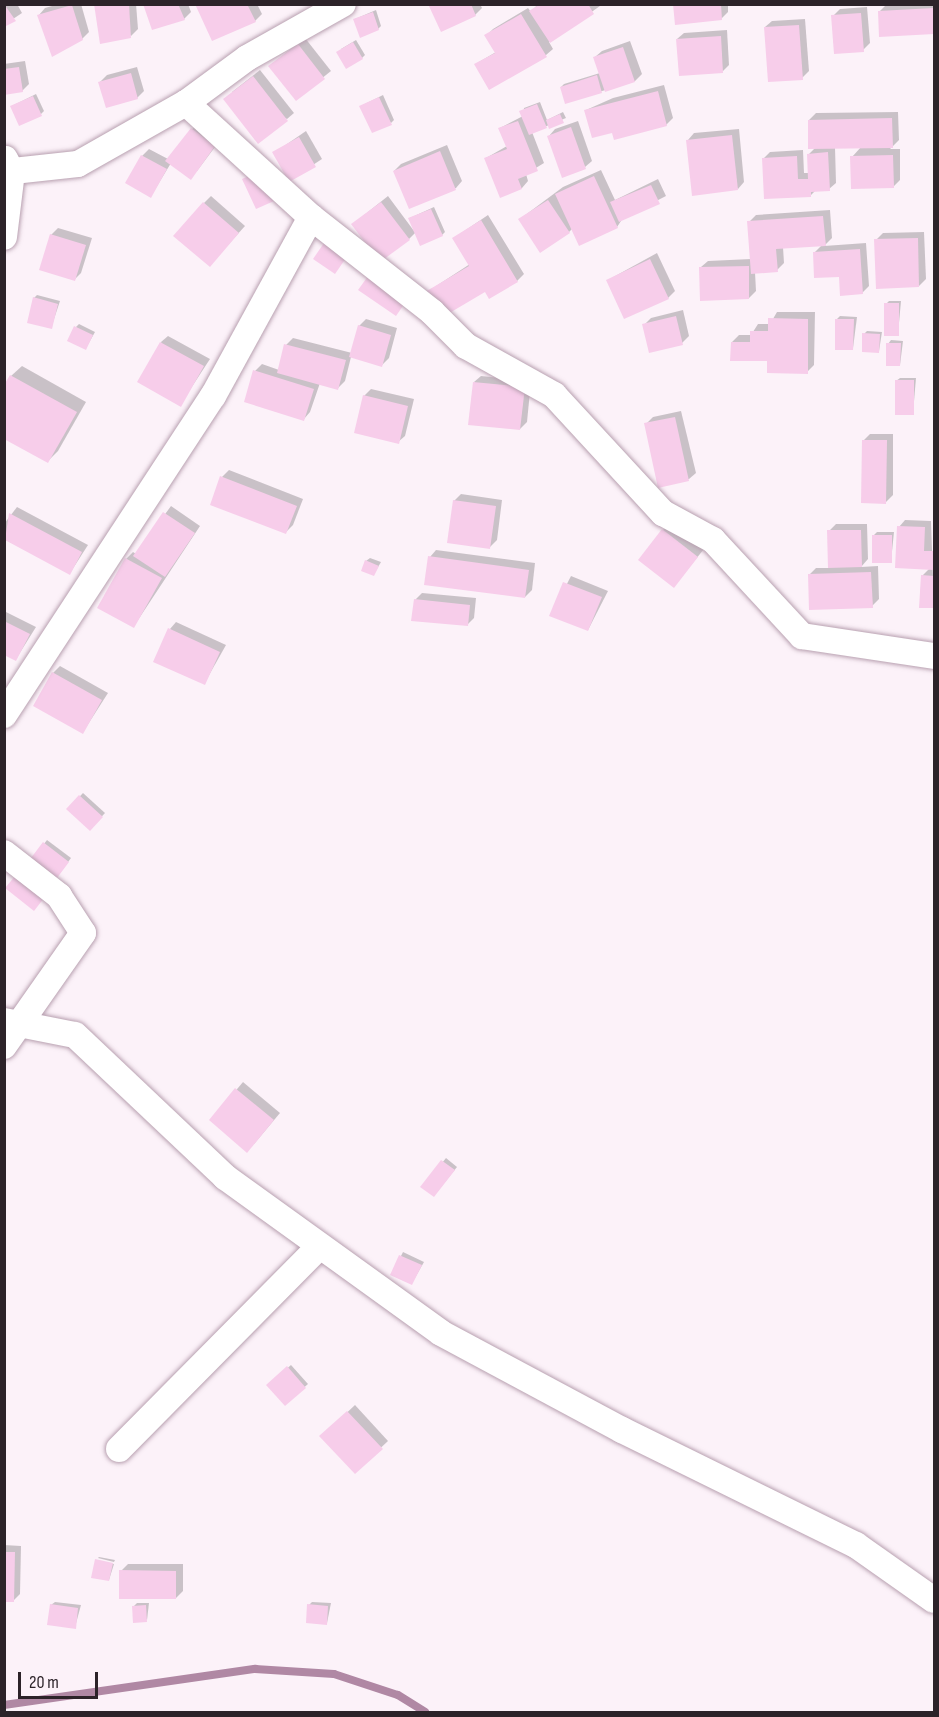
<!DOCTYPE html>
<html>
<head>
<meta charset="utf-8">
<style>
	body { margin:0 }
	#map { position:relative; width:939px; height:1717px; overflow:hidden; background:#fcf2f9; font-family:"Sofia Sans Condensed",sans-serif }
	div>[style] { position:absolute }
	.shadow>* { inset:0; background:#0003 }
	.stream>* { height:8px; margin:-4px; padding:0 4px; transform-origin:4px; border-radius:4px; background:#b088a4 }
	.building>* { inset:0; background:#f7cdea }
	.roads { filter:drop-shadow(0 0 2px #b8a0b0) drop-shadow(0 0 2px #b8a0b0) }
	.street>* { height:26px; margin:-13px; padding:0 13px; transform-origin:13px; border-radius:13px; background:#fff }
	span { translate:-50% -50%; white-space:nowrap; text-align:center; line-height:1.15; -webkit-text-stroke:4.5px #fcf2f9; paint-order:stroke }
	.frame { position:absolute; inset:0; border:6px solid #2c2329; pointer-events:none }
	.scale { position:absolute; left:18px; top:1672px; width:80px; height:27px; box-sizing:border-box; border:3px solid #2c2329; border-top:0; padding-left:8px; font-size:18px; line-height:21px; white-space:nowrap; color:#2c2329; -webkit-text-stroke:4px #fcf2f9; paint-order:stroke }
</style>
</head>
<body>
<div id="map">
	<div class="shadow">
		<div style="clip-path:polygon(4px 4px,17px 4px,22px 13px,4px 25px)"></div>
		<div style="clip-path:polygon(59px 4px,81px 4px,89px 32px,82px 39px,39px 15px,45px 8px)"></div>
		<div style="clip-path:polygon(96px 4px,136px 4px,138px 29px,131px 36px)"></div>
		<div style="clip-path:polygon(145px 4px,188px 4px,191px 12px,184px 19px)"></div>
		<div style="clip-path:polygon(197px 4px,257px 4px,262px 14px,255px 21px)"></div>
		<div style="clip-path:polygon(430px 4px,480px 4px,482px 8px,475px 15px)"></div>
		<div style="clip-path:polygon(538px 4px,600px 6px,549px 42px,553px 49px,546px 55px,479px 62px,496px 52px,486px 36px,493px 29px,528px 8px,531px 12px)"></div>
		<div style="clip-path:polygon(675px 4px,728px 4px,728px 12px,721px 19px)"></div>
		<div style="clip-path:polygon(934px 4px,934px 33px,881px 36px,879px 12px,886px 5px)"></div>
		<div style="clip-path:polygon(867px 7px,870px 43px,863px 50px,833px 16px,840px 9px)"></div>
		<div style="clip-path:polygon(376px 10px,381px 26px,378px 29px,355px 19px)"></div>
		<div style="clip-path:polygon(805px 19px,809px 71px,802px 78px,765px 27px,772px 21px)"></div>
		<div style="clip-path:polygon(727px 30px,729px 65px,723px 71px,677px 39px,684px 33px)"></div>
		<div style="clip-path:polygon(305px 38px,331px 71px,296px 99px,277px 60px)"></div>
		<div style="clip-path:polygon(356px 40px,365px 55px,362px 58px,341px 49px)"></div>
		<div style="clip-path:polygon(630px 41px,642px 74px,635px 81px,566px 102px,561px 87px,564px 84px,600px 73px,595px 57px,602px 51px)"></div>
		<div style="clip-path:polygon(25px 61px,29px 84px,22px 91px,4px 93px,4px 64px)"></div>
		<div style="clip-path:polygon(137px 67px,144px 91px,137px 98px,100px 82px,107px 75px)"></div>
		<div style="clip-path:polygon(260px 70px,294px 113px,287px 119px,232px 92px)"></div>
		<div style="clip-path:polygon(664px 85px,673px 118px,666px 125px,613px 131px,586px 110px,613px 98px)"></div>
		<div style="clip-path:polygon(36px 94px,44px 111px,41px 114px,12px 106px)"></div>
		<div style="clip-path:polygon(383px 95px,394px 120px,391px 123px,361px 106px)"></div>
		<div style="clip-path:polygon(540px 102px,547px 120px,563px 112px,566px 118px,532px 132px,544px 163px,526px 174px,528px 181px,522px 188px,501px 196px,486px 158px,507px 146px,500px 128px,523px 116px,524px 108px)"></div>
		<div style="clip-path:polygon(898px 112px,899px 140px,890px 149px,900px 149px,900px 180px,893px 187px,852px 157px,861px 147px,835px 147px,836px 183px,829px 189px,816px 190px,810px 196px,763px 159px,770px 152px,803px 150px,804px 173px,809px 173px,809px 154px,815px 148px,809px 120px,816px 113px)"></div>
		<div style="clip-path:polygon(578px 121px,592px 161px,585px 167px,549px 136px,555px 129px)"></div>
		<div style="clip-path:polygon(198px 122px,221px 139px,197px 171px,171px 163px,151px 196px,142px 156px,149px 149px,168px 159px)"></div>
		<div style="clip-path:polygon(739px 129px,744px 182px,738px 189px,688px 140px,694px 133px)"></div>
		<div style="clip-path:polygon(306px 131px,322px 159px,290px 180px,274px 153px)"></div>
		<div style="clip-path:polygon(447px 145px,462px 181px,456px 188px,410px 207px,394px 171px,401px 164px)"></div>
		<div style="clip-path:polygon(601px 170px,615px 200px,658px 179px,666px 196px,623px 218px,617px 227px,572px 229px,569px 232px,520px 219px,563px 187px)"></div>
		<div style="clip-path:polygon(211px 196px,245px 226px,216px 258px,204px 203px)"></div>
		<div style="clip-path:polygon(388px 196px,414px 231px,410px 218px,434px 207px,445px 232px,442px 235px,416px 232px,409px 239px,353px 224px)"></div>
		<div style="clip-path:polygon(830px 210px,832px 238px,824px 246px,866px 243px,869px 286px,862px 293px,814px 253px,822px 245px,783px 247px,784px 263px,777px 270px,755px 272px,756px 291px,749px 298px,701px 267px,708px 261px,751px 259px,749px 222px,756px 215px)"></div>
		<div style="clip-path:polygon(488px 215px,524px 274px,517px 281px,485px 290px,427px 292px,470px 264px,454px 238px)"></div>
		<div style="clip-path:polygon(58px 228px,92px 238px,81px 273px,74px 280px,51px 235px)"></div>
		<div style="clip-path:polygon(924px 232px,926px 279px,919px 286px,876px 240px,883px 233px)"></div>
		<div style="clip-path:polygon(657px 253px,675px 291px,668px 298px,608px 280px)"></div>
		<div style="clip-path:polygon(37px 295px,60px 301px,51px 328px,34px 298px)"></div>
		<div style="clip-path:polygon(889px 301px,901px 301px,898px 334px,886px 304px)"></div>
		<div style="clip-path:polygon(683px 310px,689px 336px,682px 343px,644px 325px,651px 318px)"></div>
		<div style="clip-path:polygon(777px 312px,815px 312px,814px 365px,807px 372px,732px 342px,739px 335px,751px 335px,758px 324px,770px 324px)"></div>
		<div style="clip-path:polygon(840px 316px,857px 317px,853px 348px,837px 319px)"></div>
		<div style="clip-path:polygon(366px 319px,397px 328px,389px 358px,382px 365px,351px 357px,345px 381px,338px 388px,320px 383px,310px 412px,304px 419px,255px 371px,262px 364px,279px 370px,286px 345px,293px 338px,352px 353px,359px 326px)"></div>
		<div style="clip-path:polygon(79px 324px,95px 332px,86px 348px,76px 327px)"></div>
		<div style="clip-path:polygon(867px 331px,882px 332px,879px 351px,864px 334px)"></div>
		<div style="clip-path:polygon(168px 336px,210px 359px,180px 405px,161px 342px)"></div>
		<div style="clip-path:polygon(891px 340px,903px 341px,900px 365px,888px 344px)"></div>
		<div style="clip-path:polygon(22px 366px,86px 402px,58px 451px,48px 461px,11px 376px)"></div>
		<div style="clip-path:polygon(481px 376px,531px 381px,527px 422px,520px 429px,474px 382px)"></div>
		<div style="clip-path:polygon(900px 378px,916px 378px,913px 413px,896px 381px)"></div>
		<div style="clip-path:polygon(371px 389px,414px 399px,405px 436px,398px 442px,364px 396px)"></div>
		<div style="clip-path:polygon(681px 411px,696px 473px,689px 479px,659px 486px,646px 424px,653px 417px)"></div>
		<div style="clip-path:polygon(870px 434px,893px 434px,893px 495px,886px 502px,863px 441px)"></div>
		<div style="clip-path:polygon(229px 470px,303px 499px,293px 525px,286px 532px,222px 477px)"></div>
		<div style="clip-path:polygon(461px 494px,502px 500px,497px 540px,490px 547px,454px 501px)"></div>
		<div style="clip-path:polygon(171px 506px,200px 526px,134px 626px,99px 607px,126px 559px,133px 552px,136px 554px)"></div>
		<div style="clip-path:polygon(17px 507px,88px 545px,70px 573px,4px 539px,4px 524px)"></div>
		<div style="clip-path:polygon(905px 520px,931px 521px,934px 607px,921px 606px,922px 576px,930px 568px,899px 527px)"></div>
		<div style="clip-path:polygon(669px 523px,704px 549px,674px 586px,663px 530px)"></div>
		<div style="clip-path:polygon(836px 524px,867px 524px,868px 559px,861px 567px,878px 566px,879px 599px,872px 606px,809px 575px,816px 568px,829px 568px,829px 531px)"></div>
		<div style="clip-path:polygon(877px 532px,894px 532px,891px 561px,874px 535px)"></div>
		<div style="clip-path:polygon(436px 550px,535px 563px,532px 590px,525px 597px,430px 557px)"></div>
		<div style="clip-path:polygon(370px 558px,381px 562px,374px 574px,366px 561px)"></div>
		<div style="clip-path:polygon(571px 576px,608px 591px,588px 630px,551px 615px)"></div>
		<div style="clip-path:polygon(422px 593px,476px 598px,474px 618px,467px 625px,415px 600px)"></div>
		<div style="clip-path:polygon(4px 611px,36px 627px,16px 659px,4px 653px)"></div>
		<div style="clip-path:polygon(176px 622px,226px 645px,204px 684px,170px 629px)"></div>
		<div style="clip-path:polygon(60px 666px,108px 693px,83px 732px,53px 673px)"></div>
		<div style="clip-path:polygon(83px 793px,105px 813px,90px 829px,68px 809px)"></div>
		<div style="clip-path:polygon(47px 840px,71px 858px,60px 873px,33px 858px)"></div>
		<div style="clip-path:polygon(243px 1082px,280px 1113px,254px 1144px,211px 1120px)"></div>
		<div style="clip-path:polygon(446px 1158px,457px 1167px,437px 1192px,423px 1186px)"></div>
		<div style="clip-path:polygon(403px 1252px,424px 1262px,412px 1283px,392px 1274px)"></div>
		<div style="clip-path:polygon(291px 1365px,308px 1384px,285px 1404px,268px 1385px)"></div>
		<div style="clip-path:polygon(355px 1405px,388px 1441px,355px 1472px,322px 1436px)"></div>
		<div style="clip-path:polygon(4px 1545px,21px 1546px,20px 1594px,13px 1601px,4px 1601px)"></div>
		<div style="clip-path:polygon(99px 1557px,115px 1560px,114px 1562px,98px 1558px)"></div>
		<div style="clip-path:polygon(96px 1561px,114px 1564px,109px 1580px)"></div>
		<div style="clip-path:polygon(128px 1564px,183px 1564px,183px 1591px,176px 1598px,121px 1571px)"></div>
		<div style="clip-path:polygon(55px 1602px,81px 1605px,75px 1627px,51px 1605px)"></div>
		<div style="clip-path:polygon(312px 1602px,331px 1603px,327px 1623px,309px 1605px)"></div>
		<div style="clip-path:polygon(137px 1603px,149px 1603px,147px 1620px,134px 1606px)"></div>
	</div>
	<div class="stream">
		<div style="left:4px;top:1705px;width:254px;rotate:-8.2deg"></div>
		<div style="left:255px;top:1669px;width:79px;rotate:3.6deg"></div>
		<div style="left:334px;top:1674px;width:67px;rotate:18.2deg"></div>
		<div style="left:398px;top:1695px;width:32px;rotate:32deg"></div>
	</div>
	<div class="building">
		<div style="clip-path:polygon(4px 4px,16px 21px,4px 27px)"></div>
		<div style="clip-path:polygon(94px 4px,129px 4px,131px 38px,100px 44px)"></div>
		<div style="clip-path:polygon(143px 4px,178px 4px,185px 20px,152px 30px)"></div>
		<div style="clip-path:polygon(195px 4px,247px 4px,256px 22px,212px 41px)"></div>
		<div style="clip-path:polygon(428px 4px,471px 4px,476px 16px,441px 32px)"></div>
		<div style="clip-path:polygon(540px 4px,588px 4px,594px 14px,550px 43px,529px 11px)"></div>
		<div style="clip-path:polygon(673px 4px,721px 4px,722px 20px,675px 25px)"></div>
		<div style="clip-path:polygon(72px 5px,83px 40px,52px 57px,37px 15px)"></div>
		<div style="clip-path:polygon(934px 8px,934px 34px,879px 37px,878px 11px)"></div>
		<div style="clip-path:polygon(373px 12px,379px 30px,360px 38px,353px 19px)"></div>
		<div style="clip-path:polygon(861px 13px,864px 52px,834px 54px,831px 15px)"></div>
		<div style="clip-path:polygon(521px 14px,547px 57px,489px 90px,474px 64px,495px 53px,484px 35px)"></div>
		<div style="clip-path:polygon(799px 25px,803px 80px,768px 82px,764px 27px)"></div>
		<div style="clip-path:polygon(721px 36px,723px 73px,679px 76px,676px 39px)"></div>
		<div style="clip-path:polygon(353px 42px,363px 59px,346px 69px,336px 52px)"></div>
		<div style="clip-path:polygon(298px 44px,325px 79px,296px 101px,268px 66px)"></div>
		<div style="clip-path:polygon(623px 47px,635px 82px,605px 92px,593px 57px)"></div>
		<div style="clip-path:polygon(19px 67px,23px 92px,4px 95px,4px 69px)"></div>
		<div style="clip-path:polygon(131px 73px,138px 99px,106px 108px,98px 82px)"></div>
		<div style="clip-path:polygon(597px 75px,602px 93px,565px 104px,560px 87px)"></div>
		<div style="clip-path:polygon(253px 76px,288px 121px,258px 144px,223px 99px)"></div>
		<div style="clip-path:polygon(658px 91px,667px 126px,614px 140px,612px 133px,592px 138px,584px 110px)"></div>
		<div style="clip-path:polygon(33px 96px,42px 116px,19px 126px,10px 106px)"></div>
		<div style="clip-path:polygon(379px 97px,392px 125px,372px 133px,359px 106px)"></div>
		<div style="clip-path:polygon(537px 104px,547px 128px,529px 135px,519px 111px)"></div>
		<div style="clip-path:polygon(560px 114px,564px 123px,549px 129px,546px 120px)"></div>
		<div style="clip-path:polygon(892px 118px,893px 148px,808px 149px,808px 120px)"></div>
		<div style="clip-path:polygon(518px 121px,538px 171px,518px 179px,522px 189px,500px 198px,484px 158px,507px 149px,498px 128px)"></div>
		<div style="clip-path:polygon(571px 127px,586px 169px,562px 178px,547px 136px)"></div>
		<div style="clip-path:polygon(191px 128px,215px 146px,191px 180px,165px 161px)"></div>
		<div style="clip-path:polygon(732px 135px,738px 190px,692px 196px,686px 140px)"></div>
		<div style="clip-path:polygon(299px 137px,316px 167px,289px 182px,272px 152px)"></div>
		<div style="clip-path:polygon(440px 151px,456px 190px,409px 209px,393px 171px)"></div>
		<div style="clip-path:polygon(828px 152px,830px 191px,811px 192px,811px 197px,764px 199px,762px 158px,797px 156px,798px 179px,808px 179px,807px 154px)"></div>
		<div style="clip-path:polygon(141px 155px,167px 169px,151px 198px,125px 183px)"></div>
		<div style="clip-path:polygon(893px 155px,894px 188px,851px 189px,850px 156px)"></div>
		<div style="clip-path:polygon(261px 171px,274px 201px,256px 209px,242px 179px)"></div>
		<div style="clip-path:polygon(594px 176px,618px 228px,579px 246px,555px 194px)"></div>
		<div style="clip-path:polygon(651px 185px,660px 204px,619px 222px,610px 202px)"></div>
		<div style="clip-path:polygon(548px 200px,570px 233px,540px 253px,518px 219px)"></div>
		<div style="clip-path:polygon(203px 202px,239px 233px,210px 267px,173px 236px)"></div>
		<div style="clip-path:polygon(381px 202px,410px 240px,380px 262px,351px 224px)"></div>
		<div style="clip-path:polygon(431px 209px,443px 236px,420px 246px,408px 218px)"></div>
		<div style="clip-path:polygon(823px 216px,826px 246px,776px 249px,778px 272px,751px 274px,747px 221px)"></div>
		<div style="clip-path:polygon(481px 220px,518px 282px,489px 299px,485px 292px,441px 318px,425px 292px,469px 266px,452px 238px)"></div>
		<div style="clip-path:polygon(50px 234px,86px 245px,75px 281px,39px 270px)"></div>
		<div style="clip-path:polygon(918px 238px,919px 287px,876px 289px,874px 239px)"></div>
		<div style="clip-path:polygon(324px 243px,346px 258px,335px 274px,313px 259px)"></div>
		<div style="clip-path:polygon(860px 249px,863px 294px,840px 296px,839px 277px,814px 278px,813px 252px)"></div>
		<div style="clip-path:polygon(650px 259px,669px 299px,624px 319px,606px 280px)"></div>
		<div style="clip-path:polygon(749px 266px,749px 299px,700px 301px,699px 267px)"></div>
		<div style="clip-path:polygon(371px 272px,409px 297px,396px 316px,358px 290px)"></div>
		<div style="clip-path:polygon(33px 297px,58px 304px,52px 329px,27px 323px)"></div>
		<div style="clip-path:polygon(884px 303px,899px 303px,899px 336px,884px 336px)"></div>
		<div style="clip-path:polygon(676px 316px,683px 345px,649px 353px,642px 324px)"></div>
		<div style="clip-path:polygon(768px 318px,808px 319px,808px 374px,767px 373px,767px 361px,730px 361px,731px 342px,750px 342px,750px 331px,768px 331px)"></div>
		<div style="clip-path:polygon(835px 319px,854px 319px,853px 350px,835px 350px)"></div>
		<div style="clip-path:polygon(358px 325px,391px 335px,382px 367px,349px 357px)"></div>
		<div style="clip-path:polygon(74px 326px,93px 335px,86px 350px,67px 341px)"></div>
		<div style="clip-path:polygon(862px 333px,880px 334px,879px 353px,862px 352px)"></div>
		<div style="clip-path:polygon(160px 342px,204px 366px,181px 407px,137px 382px)"></div>
		<div style="clip-path:polygon(886px 343px,901px 343px,900px 366px,886px 366px)"></div>
		<div style="clip-path:polygon(284px 344px,346px 360px,338px 390px,277px 373px)"></div>
		<div style="clip-path:polygon(253px 370px,314px 389px,304px 421px,244px 402px)"></div>
		<div style="clip-path:polygon(10px 375px,77px 412px,48px 463px,4px 439px,4px 385px)"></div>
		<div style="clip-path:polygon(895px 380px,914px 380px,914px 415px,895px 415px)"></div>
		<div style="clip-path:polygon(473px 382px,525px 387px,520px 430px,468px 425px)"></div>
		<div style="clip-path:polygon(363px 395px,408px 406px,399px 444px,354px 433px)"></div>
		<div style="clip-path:polygon(675px 417px,689px 481px,658px 488px,644px 423px)"></div>
		<div style="clip-path:polygon(862px 440px,887px 440px,886px 504px,861px 503px)"></div>
		<div style="clip-path:polygon(220px 476px,297px 506px,286px 534px,210px 505px)"></div>
		<div style="clip-path:polygon(453px 500px,496px 506px,490px 549px,447px 543px)"></div>
		<div style="clip-path:polygon(163px 512px,195px 533px,165px 577px,133px 556px)"></div>
		<div style="clip-path:polygon(9px 513px,82px 552px,70px 575px,5px 540px)"></div>
		<div style="clip-path:polygon(897px 526px,925px 527px,924px 551px,934px 551px,934px 570px,895px 568px)"></div>
		<div style="clip-path:polygon(662px 529px,698px 557px,674px 588px,638px 560px)"></div>
		<div style="clip-path:polygon(827px 530px,861px 530px,862px 567px,828px 568px)"></div>
		<div style="clip-path:polygon(872px 535px,892px 535px,892px 563px,872px 563px)"></div>
		<div style="clip-path:polygon(428px 556px,529px 570px,525px 598px,424px 585px)"></div>
		<div style="clip-path:polygon(125px 558px,162px 578px,134px 628px,97px 608px)"></div>
		<div style="clip-path:polygon(365px 560px,379px 566px,374px 576px,361px 571px)"></div>
		<div style="clip-path:polygon(871px 572px,873px 608px,809px 610px,808px 574px)"></div>
		<div style="clip-path:polygon(921px 575px,934px 576px,934px 608px,919px 608px)"></div>
		<div style="clip-path:polygon(563px 582px,602px 597px,588px 631px,549px 616px)"></div>
		<div style="clip-path:polygon(414px 599px,470px 605px,468px 626px,411px 621px)"></div>
		<div style="clip-path:polygon(4px 621px,30px 634px,16px 661px,4px 655px)"></div>
		<div style="clip-path:polygon(168px 628px,220px 652px,205px 685px,153px 662px)"></div>
		<div style="clip-path:polygon(52px 672px,102px 700px,83px 734px,33px 706px)"></div>
		<div style="clip-path:polygon(79px 795px,103px 817px,90px 831px,66px 809px)"></div>
		<div style="clip-path:polygon(43px 842px,69px 862px,57px 878px,31px 858px)"></div>
		<div style="clip-path:polygon(16px 875px,44px 898px,34px 911px,5px 888px)"></div>
		<div style="clip-path:polygon(235px 1088px,274px 1120px,247px 1153px,209px 1120px)"></div>
		<div style="clip-path:polygon(441px 1160px,455px 1170px,434px 1197px,420px 1187px)"></div>
		<div style="clip-path:polygon(399px 1255px,422px 1265px,412px 1285px,390px 1275px)"></div>
		<div style="clip-path:polygon(287px 1366px,306px 1388px,285px 1406px,266px 1385px)"></div>
		<div style="clip-path:polygon(347px 1411px,383px 1449px,355px 1474px,319px 1436px)"></div>
		<div style="clip-path:polygon(4px 1552px,15px 1552px,14px 1602px,4px 1602px)"></div>
		<div style="clip-path:polygon(95px 1559px,113px 1563px,109px 1581px,91px 1578px)"></div>
		<div style="clip-path:polygon(119px 1570px,176px 1571px,176px 1599px,119px 1599px)"></div>
		<div style="clip-path:polygon(50px 1604px,78px 1608px,76px 1629px,47px 1625px)"></div>
		<div style="clip-path:polygon(307px 1604px,328px 1606px,327px 1625px,306px 1623px)"></div>
		<div style="clip-path:polygon(146px 1605px,147px 1622px,133px 1623px,132px 1606px)"></div>
	</div>
	<div class="roads">
		<div class="street">
			<div style="left:186px;top:103px;width:169px;rotate:42.4deg"></div>
			<div style="left:311px;top:217px;width:154px;rotate:38.1deg"></div>
			<div style="left:432px;top:312px;width:48px;rotate:45deg"></div>
			<div style="left:466px;top:346px;width:101px;rotate:29.1deg"></div>
			<div style="left:554px;top:395px;width:161px;rotate:47.3deg"></div>
			<div style="left:663px;top:513px;width:57px;rotate:28.4deg"></div>
			<div style="left:713px;top:540px;width:131px;rotate:47.2deg"></div>
			<div style="left:802px;top:636px;width:134px;rotate:8.6deg"></div>
			<div style="left:4px;top:172px;width:74px;rotate:-6.2deg"></div>
			<div style="left:78px;top:164px;width:124px;rotate:-29.5deg"></div>
			<div style="left:186px;top:103px;width:76px;rotate:-36.4deg"></div>
			<div style="left:247px;top:58px;width:110px;rotate:-29.4deg"></div>
			<div style="left:4px;top:237px;width:65px;rotate:-83deg"></div>
			<div style="left:12px;top:172px;width:15px;rotate:-118deg"></div>
			<div style="left:4px;top:715px;width:381px;rotate:-56.8deg"></div>
			<div style="left:213px;top:396px;width:204px;rotate:-61.3deg"></div>
			<div style="left:4px;top:853px;width:70px;rotate:38deg"></div>
			<div style="left:59px;top:896px;width:44px;rotate:57deg"></div>
			<div style="left:83px;top:933px;width:138px;rotate:125deg"></div>
			<div style="left:4px;top:1021px;width:72px;rotate:11.2deg"></div>
			<div style="left:75px;top:1035px;width:207px;rotate:43.4deg"></div>
			<div style="left:225px;top:1177px;width:266px;rotate:35.8deg"></div>
			<div style="left:441px;top:1333px;width:205px;rotate:28.2deg"></div>
			<div style="left:622px;top:1430px;width:261px;rotate:26.2deg"></div>
			<div style="left:856px;top:1545px;width:95px;rotate:35.2deg"></div>
			<div style="left:119px;top:1449px;width:284px;rotate:-45.3deg"></div>
		</div>
	</div>
	<div class="frame"></div>
	<div class="scale">20 m</div>
</div>
</body>
</html>
